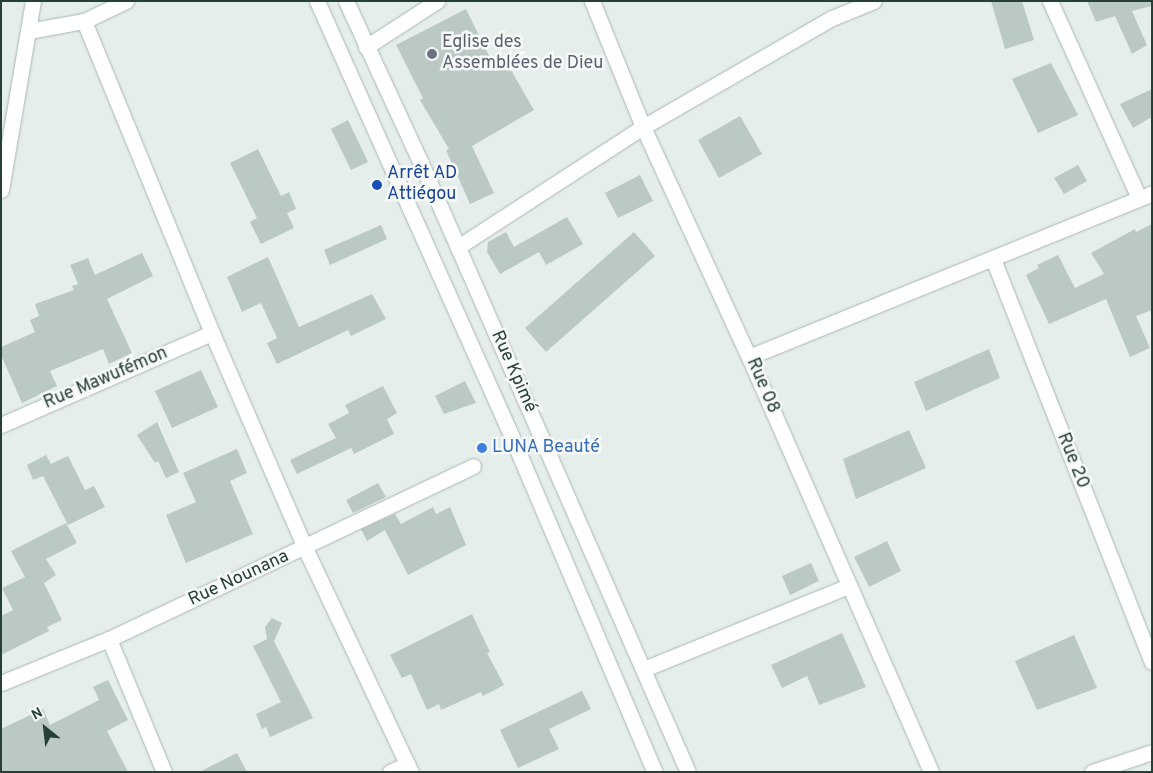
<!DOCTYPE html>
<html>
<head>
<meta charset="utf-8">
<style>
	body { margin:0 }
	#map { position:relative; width:1153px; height:773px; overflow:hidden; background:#e6eeeb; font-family:Overpass,sans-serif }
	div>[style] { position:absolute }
	.building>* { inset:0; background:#bbc9c4 }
	.roads { filter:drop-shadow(0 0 1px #a9b6b2) drop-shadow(0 0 1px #a9b6b2) }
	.street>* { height:15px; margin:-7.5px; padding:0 7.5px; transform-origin:7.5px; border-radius:7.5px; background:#fff }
	.secondary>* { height:15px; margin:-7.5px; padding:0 7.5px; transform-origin:7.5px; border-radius:7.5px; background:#fff }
	.dots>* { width:14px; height:14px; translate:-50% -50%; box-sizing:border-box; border:2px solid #f7faf9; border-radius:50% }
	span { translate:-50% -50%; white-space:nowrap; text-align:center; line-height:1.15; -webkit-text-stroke:5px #f7faf9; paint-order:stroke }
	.worship-label { font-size:18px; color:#5b616d }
	.left { translate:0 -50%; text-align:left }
	.transit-label { font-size:18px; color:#164399 }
	.street-label { font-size:18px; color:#263f39 }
	.shop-label { font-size:18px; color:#366cbe }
	.frame { position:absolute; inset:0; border:2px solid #263f39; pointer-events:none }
	.north { position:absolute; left:20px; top:703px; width:50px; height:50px; -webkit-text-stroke:4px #f7faf9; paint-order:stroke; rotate:331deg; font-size:14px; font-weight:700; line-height:20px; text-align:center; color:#263f39 }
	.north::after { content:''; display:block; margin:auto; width:18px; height:22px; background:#263f39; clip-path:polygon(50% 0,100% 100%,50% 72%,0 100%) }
</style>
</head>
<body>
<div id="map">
	<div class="building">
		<div style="clip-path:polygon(991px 1px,1022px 1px,1034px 40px,1005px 49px)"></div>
		<div style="clip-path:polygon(1087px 1px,1151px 1px,1152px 6px,1132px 11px,1147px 45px,1132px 54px,1115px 16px,1096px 22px)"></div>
		<div style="clip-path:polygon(466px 9px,493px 64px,504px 58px,534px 110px,472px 146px,494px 193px,470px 204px,446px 150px,449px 149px,420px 100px,423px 98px,396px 45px)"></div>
		<div style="clip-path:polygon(1051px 63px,1078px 115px,1038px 133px,1012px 79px)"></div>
		<div style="clip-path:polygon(1152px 89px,1152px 117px,1133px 128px,1120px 104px)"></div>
		<div style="clip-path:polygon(740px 116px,762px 154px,719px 178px,698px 140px)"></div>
		<div style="clip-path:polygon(348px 120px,368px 162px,351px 170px,331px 129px)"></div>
		<div style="clip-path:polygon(258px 149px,281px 196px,289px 192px,296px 209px,287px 213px,294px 228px,261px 244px,250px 222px,257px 218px,230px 163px)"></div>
		<div style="clip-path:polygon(1078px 165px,1087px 181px,1064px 194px,1054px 178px)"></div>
		<div style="clip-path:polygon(640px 175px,653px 201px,618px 218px,605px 193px)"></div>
		<div style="clip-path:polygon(567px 217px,583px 244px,546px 265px,539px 252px,500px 274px,487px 252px,488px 242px,506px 232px,514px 247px)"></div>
		<div style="clip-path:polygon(1152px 224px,1152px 310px,1136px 316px,1150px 348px,1130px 357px,1106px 299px,1049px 324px,1026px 275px,1039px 268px,1037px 265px,1058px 255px,1075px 288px,1104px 274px,1091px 253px,1135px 229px,1136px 232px)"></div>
		<div style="clip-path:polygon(381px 225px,387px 239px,330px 265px,324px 250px)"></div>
		<div style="clip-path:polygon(634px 232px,655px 256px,546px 352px,525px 328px)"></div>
		<div style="clip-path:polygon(142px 253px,153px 276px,107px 299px,132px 353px,109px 364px,103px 349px,50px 371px,57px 386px,22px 403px,1px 355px,1px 347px,35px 332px,30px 320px,39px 316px,35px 304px,74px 290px,72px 286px,78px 284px,70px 265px,88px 258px,95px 275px)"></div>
		<div style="clip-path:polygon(268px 257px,299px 327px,372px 294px,386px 319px,351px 336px,348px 330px,277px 364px,267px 343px,277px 338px,261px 303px,242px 312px,227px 277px)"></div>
		<div style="clip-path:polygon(989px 349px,1000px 378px,926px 411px,914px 382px)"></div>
		<div style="clip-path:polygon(201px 370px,218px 407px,172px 428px,155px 391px)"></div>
		<div style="clip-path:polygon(465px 381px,476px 403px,444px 414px,435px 396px)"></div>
		<div style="clip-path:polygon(383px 386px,397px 413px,387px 419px,394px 434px,354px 454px,351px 448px,297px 474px,290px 460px,336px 438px,328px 424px,349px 413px,345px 405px)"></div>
		<div style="clip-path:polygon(157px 422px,179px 472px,166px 478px,158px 461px,155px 463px,137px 435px)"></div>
		<div style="clip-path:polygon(909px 430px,926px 468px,856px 499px,843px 459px)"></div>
		<div style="clip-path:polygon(237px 449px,247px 473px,230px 481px,253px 534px,186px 563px,166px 515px,196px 502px,183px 473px)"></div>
		<div style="clip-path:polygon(46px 455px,51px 464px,68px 456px,85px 490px,94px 486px,105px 507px,68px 525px,43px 476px,33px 480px,27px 465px)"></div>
		<div style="clip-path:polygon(378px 483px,386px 497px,353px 513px,346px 500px)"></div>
		<div style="clip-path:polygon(433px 507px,436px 514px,450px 507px,466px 545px,408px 575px,385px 530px,367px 541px,361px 529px,395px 514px,401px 524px)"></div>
		<div style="clip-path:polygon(66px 523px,77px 543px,46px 559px,56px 575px,44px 583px,62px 620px,47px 627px,49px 631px,1px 655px,1px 616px,13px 610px,2px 588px,25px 577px,11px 551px)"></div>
		<div style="clip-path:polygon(887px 541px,901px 571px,869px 587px,854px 557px)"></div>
		<div style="clip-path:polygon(811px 563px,819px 581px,790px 595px,782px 576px)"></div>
		<div style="clip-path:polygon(472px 614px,490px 652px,487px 653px,504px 685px,483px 696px,481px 692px,441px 710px,439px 704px,427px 710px,411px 674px,402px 678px,390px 655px)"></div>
		<div style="clip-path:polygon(272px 618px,282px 623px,274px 641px,313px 718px,270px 737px,266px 727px,262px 729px,256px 714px,281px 702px,253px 646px,267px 639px,265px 627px)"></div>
		<div style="clip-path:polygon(842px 633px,866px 687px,819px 705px,807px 676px,782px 688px,771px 665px)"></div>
		<div style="clip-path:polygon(1074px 635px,1097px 688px,1037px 710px,1015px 661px)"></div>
		<div style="clip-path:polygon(108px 680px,128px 720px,107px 731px,128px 772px,1px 772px,1px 729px,43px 709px,50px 725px,99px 700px,93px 687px)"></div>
		<div style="clip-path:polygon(582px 691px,591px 709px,549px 729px,559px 749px,518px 768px,500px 730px)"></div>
		<div style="clip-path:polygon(237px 753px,247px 772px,199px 772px)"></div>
	</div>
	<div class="roads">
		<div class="street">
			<div style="left:592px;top:1px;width:136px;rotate:68deg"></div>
			<div style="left:643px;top:127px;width:253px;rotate:65.3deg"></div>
			<div style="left:749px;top:357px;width:453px;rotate:66.3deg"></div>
			<div style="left:1050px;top:1px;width:216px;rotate:65.7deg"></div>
			<div style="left:84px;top:21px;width:337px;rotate:67.7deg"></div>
			<div style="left:212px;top:333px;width:234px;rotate:66.6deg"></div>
			<div style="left:305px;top:548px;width:248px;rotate:64.7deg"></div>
			<div style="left:29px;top:31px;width:56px;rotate:-10.3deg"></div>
			<div style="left:84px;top:21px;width:47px;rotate:-25.5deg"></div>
			<div style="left:366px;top:47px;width:85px;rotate:-32.9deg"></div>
			<div style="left:1px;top:190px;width:192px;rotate:-80.4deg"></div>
			<div style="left:458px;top:247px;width:221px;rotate:-33deg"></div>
			<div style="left:643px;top:127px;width:218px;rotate:-30deg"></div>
			<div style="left:832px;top:18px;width:45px;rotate:-22deg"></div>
			<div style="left:993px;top:259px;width:433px;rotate:68.5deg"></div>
			<div style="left:749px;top:357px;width:435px;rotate:-22.1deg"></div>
			<div style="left:1px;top:425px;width:230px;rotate:-23.6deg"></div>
			<div style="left:109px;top:639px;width:144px;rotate:67.5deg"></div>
			<div style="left:644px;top:669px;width:220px;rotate:-22.1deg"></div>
			<div style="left:1px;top:683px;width:117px;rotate:-22.2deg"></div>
			<div style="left:109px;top:639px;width:403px;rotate:-25.4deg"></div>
			<div style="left:390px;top:772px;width:19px;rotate:-25deg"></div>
			<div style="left:1092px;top:772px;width:63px;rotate:-18.4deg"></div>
		</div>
		<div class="secondary">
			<div style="left:317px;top:1px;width:468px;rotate:65.9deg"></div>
			<div style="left:508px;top:428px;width:374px;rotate:66.9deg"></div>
			<div style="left:346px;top:1px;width:179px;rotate:65.2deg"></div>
			<div style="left:421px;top:163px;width:665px;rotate:66.33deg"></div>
		</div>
	</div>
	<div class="dots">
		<div style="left:432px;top:54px;background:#6b7280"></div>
		<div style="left:377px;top:185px;background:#1a4fb4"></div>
		<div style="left:482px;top:448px;background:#3f7fe0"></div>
	</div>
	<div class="worship-label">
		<span class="left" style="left:442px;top:54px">Eglise des<br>Assemblées de Dieu</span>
	</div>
	<div class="transit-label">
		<span class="left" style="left:387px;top:185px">Arrêt AD<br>Attiégou</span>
	</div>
	<div class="street-label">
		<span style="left:513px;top:372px;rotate:66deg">Rue Kpimé</span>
		<span style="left:106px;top:379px;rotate:-23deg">Rue Mawufémon</span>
		<span style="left:762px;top:386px;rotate:67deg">Rue 08</span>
		<span style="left:1072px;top:461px;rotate:68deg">Rue 20</span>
		<span style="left:239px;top:579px;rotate:-25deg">Rue Nounana</span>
	</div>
	<div class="shop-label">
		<span class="left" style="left:492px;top:448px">LUNA Beauté</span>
	</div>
	<div class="frame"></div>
	<div class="north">N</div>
</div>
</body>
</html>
